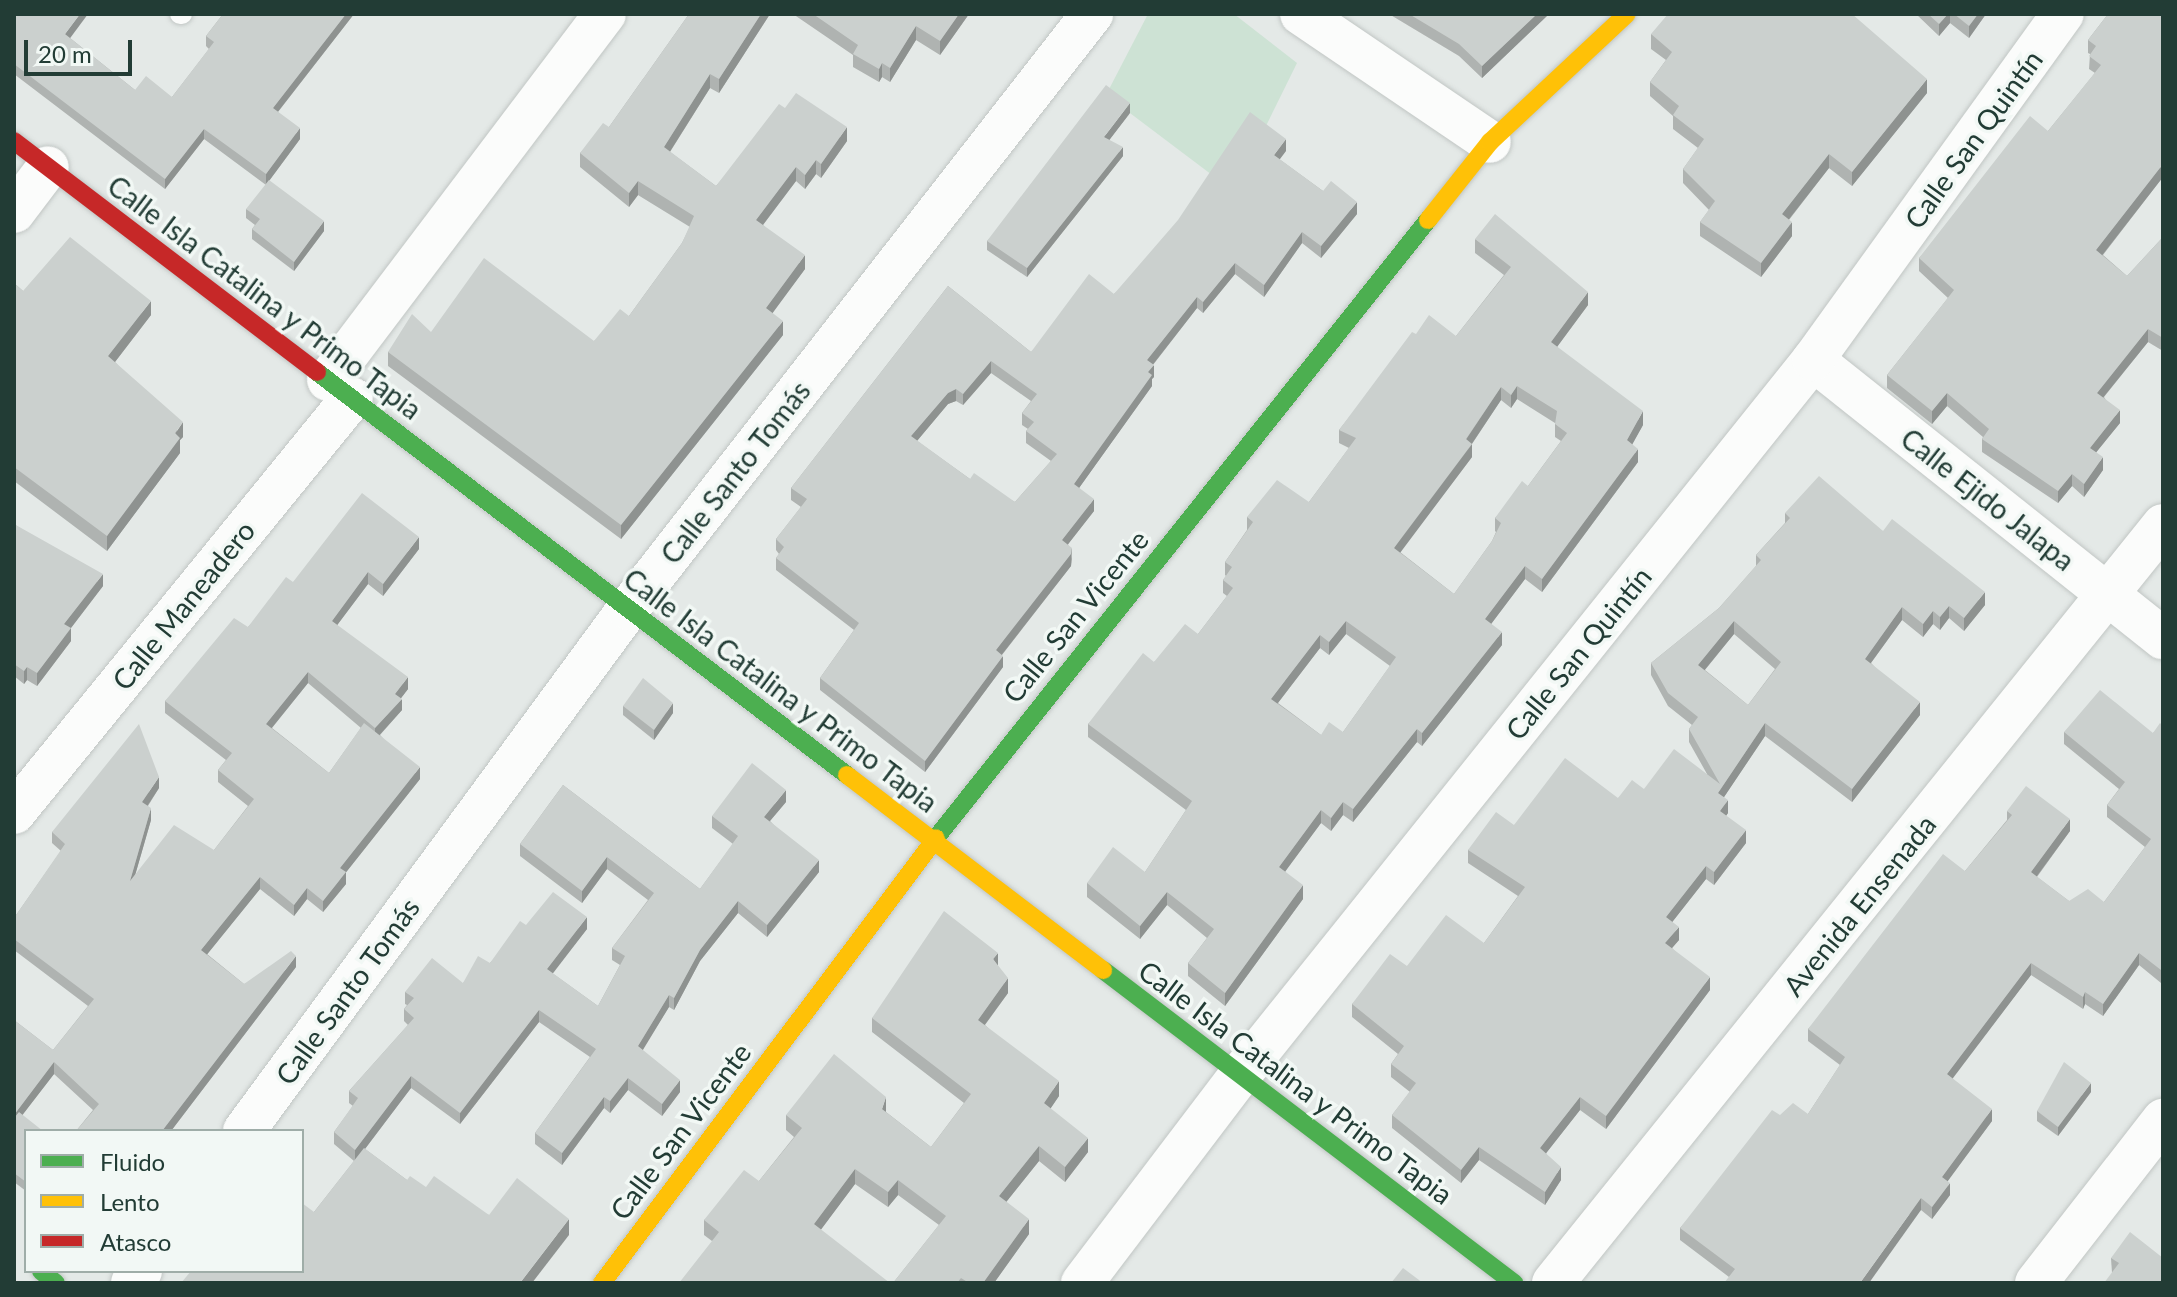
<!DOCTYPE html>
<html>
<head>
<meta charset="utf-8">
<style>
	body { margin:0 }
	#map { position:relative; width:2177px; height:1297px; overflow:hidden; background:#e4e9e7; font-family:Lato,sans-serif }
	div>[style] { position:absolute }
	.green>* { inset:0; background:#cde2d4 }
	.roads { filter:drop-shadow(0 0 2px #c1c6c4) drop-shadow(0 0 2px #c1c6c4) }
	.lane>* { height:20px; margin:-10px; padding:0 10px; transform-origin:10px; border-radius:10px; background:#fbfcfb }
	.street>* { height:42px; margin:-21px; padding:0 21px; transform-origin:21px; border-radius:21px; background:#fbfcfb }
	.fast>* { height:18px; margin:-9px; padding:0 9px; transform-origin:9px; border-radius:9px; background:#4caf50 }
	.slow>* { height:18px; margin:-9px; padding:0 9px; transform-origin:9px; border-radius:9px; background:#ffc107 }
	.jam>* { height:18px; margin:-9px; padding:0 9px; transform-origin:9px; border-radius:9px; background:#c62828 }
	.wall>* { inset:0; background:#afb3b1 }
	.shaded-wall>* { inset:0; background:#8e9290 }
	.building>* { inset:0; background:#cbd0ce }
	span { translate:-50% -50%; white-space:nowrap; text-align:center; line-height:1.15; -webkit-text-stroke:7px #f2f8f5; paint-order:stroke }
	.street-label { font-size:28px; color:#223c35 }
	.frame { position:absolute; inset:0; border:16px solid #223c35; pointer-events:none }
	.legend { position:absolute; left:24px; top:1129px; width:280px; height:144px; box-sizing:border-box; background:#f2f8f5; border:2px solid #9fada8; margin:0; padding:10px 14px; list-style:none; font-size:24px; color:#223c35 }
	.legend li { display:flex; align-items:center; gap:16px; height:40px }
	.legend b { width:40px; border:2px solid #9fada8 }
	.scale { position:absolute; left:24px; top:40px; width:108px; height:36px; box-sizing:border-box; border:4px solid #223c35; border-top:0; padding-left:10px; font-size:24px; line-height:28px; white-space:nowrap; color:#223c35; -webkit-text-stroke:6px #f2f8f5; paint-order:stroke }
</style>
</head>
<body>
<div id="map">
	<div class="green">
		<div style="clip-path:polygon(1148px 14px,1234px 14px,1297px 63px,1265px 128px,1224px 184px,1106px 95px)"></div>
	</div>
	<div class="roads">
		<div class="lane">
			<div style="left:180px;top:14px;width:2px"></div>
		</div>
		<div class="street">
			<div style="left:1301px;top:14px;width:228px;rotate:34.1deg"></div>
			<div style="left:14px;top:212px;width:56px;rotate:-52.9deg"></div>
			<div style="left:1813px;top:360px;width:447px;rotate:38.5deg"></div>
			<div style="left:328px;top:380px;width:459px;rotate:-52.9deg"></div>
			<div style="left:14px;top:813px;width:535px;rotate:-50.84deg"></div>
			<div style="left:244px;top:1131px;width:648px;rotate:-53.66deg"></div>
			<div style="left:628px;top:609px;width:755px;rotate:-52.05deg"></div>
			<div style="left:132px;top:1283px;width:15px;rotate:-53deg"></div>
			<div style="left:1082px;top:1283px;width:261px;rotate:-52.8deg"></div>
			<div style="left:1240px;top:1075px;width:916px;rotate:-51.29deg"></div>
			<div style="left:1813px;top:360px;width:427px;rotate:-54.2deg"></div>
			<div style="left:1553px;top:1283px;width:973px;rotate:-51.17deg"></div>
			<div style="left:2036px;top:1283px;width:207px;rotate:-52.1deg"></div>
		</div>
		<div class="fast">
			<div style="left:317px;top:372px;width:666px;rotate:37.25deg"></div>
			<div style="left:936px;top:838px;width:790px;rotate:-51.48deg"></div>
			<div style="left:1103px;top:970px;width:517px;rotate:37.29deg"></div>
			<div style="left:41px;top:1271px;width:19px;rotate:39deg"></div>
		</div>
		<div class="slow">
			<div style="left:1428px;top:220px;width:100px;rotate:-51.5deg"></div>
			<div style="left:1490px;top:142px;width:187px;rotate:-43.1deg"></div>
			<div style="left:847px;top:775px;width:322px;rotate:37.3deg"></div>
			<div style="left:602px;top:1283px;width:556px;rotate:-53.11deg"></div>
		</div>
		<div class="jam">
			<div style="left:14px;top:141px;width:381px;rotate:37.3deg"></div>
		</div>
	</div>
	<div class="wall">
		<div style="clip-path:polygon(223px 14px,354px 14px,278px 112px,300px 139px,266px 185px,204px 139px,165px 189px,14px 74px,14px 19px,70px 38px,135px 90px,172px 97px,209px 49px,206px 46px,206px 36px)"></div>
		<div style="clip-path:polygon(689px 14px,770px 14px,719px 93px,710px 88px,670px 152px,716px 186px,785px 108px,847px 141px,821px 178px,816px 174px,805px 189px,796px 181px,763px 225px,805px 269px,772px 313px,783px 335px,621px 539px,388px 366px,388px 352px,431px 332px,594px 341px,629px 316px,682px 243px,690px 227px,638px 195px,629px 207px,580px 167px,580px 153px,609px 127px)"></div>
		<div style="clip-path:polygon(793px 14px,969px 14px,940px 55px,916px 40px,890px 82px,882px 77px,879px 82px,853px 67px,853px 55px)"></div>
		<div style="clip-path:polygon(1389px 14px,1549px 14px,1482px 78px,1459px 56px)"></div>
		<div style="clip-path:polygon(1916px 14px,1986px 14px,1969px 38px,1950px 23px,1939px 36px)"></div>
		<div style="clip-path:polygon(2108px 14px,2163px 177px,2103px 255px,2127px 276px,2163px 237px,2163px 351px,2148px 342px,2104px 397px,2120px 423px,2096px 452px,2103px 470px,2084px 497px,2072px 486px,2058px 503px,1982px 452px,1982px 439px,1983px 437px,1947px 406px,1932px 424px,1887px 388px,1887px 375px,1948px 298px,1919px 271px,1919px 258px,2048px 131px,2095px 73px,2089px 69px,2090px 54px,2088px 53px,2088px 40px)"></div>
		<div style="clip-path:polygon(1651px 34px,1927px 93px,1852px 186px,1829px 168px,1789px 220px,1792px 236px,1761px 277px,1700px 236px,1700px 222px,1709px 210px,1683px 183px,1683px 169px,1698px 148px,1673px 129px,1673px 116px,1650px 96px,1650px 82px,1666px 60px,1651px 49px)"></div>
		<div style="clip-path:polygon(1130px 113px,1109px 140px,1123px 156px,1027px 277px,987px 250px,987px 241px)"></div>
		<div style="clip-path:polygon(evenodd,1286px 151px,1279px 159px,1323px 191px,1357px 214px,1321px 258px,1302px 243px,1264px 297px,1235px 274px,1203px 313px,1197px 308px,1153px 365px,1154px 377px,1152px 379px,1152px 386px,1079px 488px,1094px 511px,1068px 544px,1072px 559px,1071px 566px,1002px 655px,1003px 667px,925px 772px,820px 690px,820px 678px,854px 630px,776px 570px,776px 558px,779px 554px,776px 550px,776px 539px,801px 507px,791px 500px,791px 488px,948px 286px,1031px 352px,1114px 294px,1286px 151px,991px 373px,1031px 401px,1022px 413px,1022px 425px,1028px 429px,1026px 431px,1026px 443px,1051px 461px,1015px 502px,970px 479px,917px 441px,948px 404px,956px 401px,963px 405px,991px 373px)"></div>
		<div style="clip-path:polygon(246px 209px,324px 231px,294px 271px,252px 239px,252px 229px,255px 225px,246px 218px)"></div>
		<div style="clip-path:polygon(evenodd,1475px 239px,1588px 305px,1557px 347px,1643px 425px,1632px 444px,1638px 462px,1542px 592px,1525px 579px,1491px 624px,1502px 645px,1422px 746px,1417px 742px,1353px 822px,1343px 815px,1331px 831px,1321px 823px,1285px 871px,1303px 899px,1225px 1006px,1188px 976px,1188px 963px,1207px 938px,1167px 905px,1140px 939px,1087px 897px,1087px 883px,1145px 872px,1186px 810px,1088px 737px,1088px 724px,1154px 662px,1198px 634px,1227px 596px,1223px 593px,1223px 580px,1226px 576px,1225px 575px,1225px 562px,1247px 530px,1247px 517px,1309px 502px,1349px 448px,1339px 443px,1339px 430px,1416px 334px,1456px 336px,1504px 275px,1475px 253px,1475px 239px,1517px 399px,1555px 423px,1555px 437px,1561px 441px,1528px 486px,1495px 518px,1495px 531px,1496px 532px,1492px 541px,1454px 594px,1400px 552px,1472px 457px,1472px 444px,1501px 400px,1511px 408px,1517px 399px,1475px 239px,1346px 634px,1390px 666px,1343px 732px,1321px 735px,1278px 703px,1320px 648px,1329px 655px,1346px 634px)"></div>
		<div style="clip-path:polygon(14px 283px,23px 291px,151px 315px,115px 362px,183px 437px,180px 440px,180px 453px,107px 551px,14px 481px)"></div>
		<div style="clip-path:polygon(evenodd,1785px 513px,1883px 531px,1985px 605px,1964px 631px,1949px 618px,1940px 630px,1933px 624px,1923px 637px,1902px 620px,1871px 663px,1920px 715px,1852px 802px,1765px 736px,1724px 797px,1728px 813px,1726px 816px,1746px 843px,1714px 885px,1706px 879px,1672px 922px,1679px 940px,1672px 948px,1710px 990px,1606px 1129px,1580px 1110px,1546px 1153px,1561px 1180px,1545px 1205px,1479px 1160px,1461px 1183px,1392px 1128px,1392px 1115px,1410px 1092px,1391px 1077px,1391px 1064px,1398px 1054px,1352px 1017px,1352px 1004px,1407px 966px,1484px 943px,1518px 896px,1468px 863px,1468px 850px,1514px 825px,1618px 798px,1644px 789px,1707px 774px,1689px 742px,1689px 729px,1692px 725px,1668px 706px,1651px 675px,1651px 663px,1719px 608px,1756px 566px,1756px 555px,1785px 523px,1785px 513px,1734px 634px,1775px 669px,1748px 705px,1705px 670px,1734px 634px)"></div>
		<div style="clip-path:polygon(14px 524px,103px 586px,71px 628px,71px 641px,37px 686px,27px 680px,24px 684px,14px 676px)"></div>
		<div style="clip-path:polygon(evenodd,419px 549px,383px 596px,368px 584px,337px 625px,408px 689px,401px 698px,402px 710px,380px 735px,420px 779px,346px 872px,346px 884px,323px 912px,307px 899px,294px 916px,260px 889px,207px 954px,244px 984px,296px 967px,171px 1131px,76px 1131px,93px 1110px,54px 1074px,22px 1115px,26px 1131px,26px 1191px,14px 1182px,14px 1020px,53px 1050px,88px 1006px,14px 950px,14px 918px,61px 851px,52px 843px,52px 832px,159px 788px,148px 806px,151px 820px,135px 875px,214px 850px,248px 806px,218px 782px,218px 770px,226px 760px,165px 713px,165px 701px,248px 627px,293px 582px,419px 549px,308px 683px,361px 728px,329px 773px,272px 728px,308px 683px)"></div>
		<div style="clip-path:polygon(623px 706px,673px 713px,654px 740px,623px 715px)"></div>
		<div style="clip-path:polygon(2163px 726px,2163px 980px,2161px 983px,2139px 965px,2103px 1016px,2085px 1004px,2083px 1009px,2031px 975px,1952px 1078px,1992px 1121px,1947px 1181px,1950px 1195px,1932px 1219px,1921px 1210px,1729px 1277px,1680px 1240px,1680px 1228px,1780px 1115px,1808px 1114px,1840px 1065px,1808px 1041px,1808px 1029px,1965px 871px,2007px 820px,2007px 811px,2070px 831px,2037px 877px,2069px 901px,2104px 902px,2145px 847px,2107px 817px,2107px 805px,2119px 789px,2064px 744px,2064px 732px,2153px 733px)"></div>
		<div style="clip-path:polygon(563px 785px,700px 889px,733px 844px,712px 828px,712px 816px,786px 802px,770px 821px,819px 872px,767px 937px,738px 913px,700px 961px,674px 1010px,669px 1007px,642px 1050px,680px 1092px,662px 1116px,628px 1090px,610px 1113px,604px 1108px,562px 1165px,535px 1144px,535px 1133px,590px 1057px,539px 1022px,460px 1124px,411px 1088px,365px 1149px,407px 1180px,489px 1215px,569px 1235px,314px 1212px,354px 1161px,334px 1144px,334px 1132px,353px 1106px,349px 1103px,349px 1091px,408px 1025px,404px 1021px,404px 1009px,407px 1005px,405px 1004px,405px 992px,463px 983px,490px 963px,526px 925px,587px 929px,552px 973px,598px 1006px,620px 965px,612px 960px,612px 948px,648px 900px,607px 869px,582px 903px,520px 856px,520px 844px)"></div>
		<div style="clip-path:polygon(998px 966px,1008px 993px,985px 1025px,1059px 1096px,1050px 1109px,1088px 1152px,1065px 1182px,1039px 1161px,1006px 1202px,1029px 1234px,994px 1283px,893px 1283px,939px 1225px,898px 1195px,888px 1207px,855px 1184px,821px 1229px,712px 1241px,704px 1235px,704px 1220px,759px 1181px,794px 1137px,786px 1130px,786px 1115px,886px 1112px,931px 1147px,964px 1103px,872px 1032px,872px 1018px)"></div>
		<div style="clip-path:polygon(2091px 1092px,2058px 1136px,2037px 1121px,2037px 1111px)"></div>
		<div style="clip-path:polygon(2111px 1258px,2163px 1258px,2112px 1273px)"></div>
	</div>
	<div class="shaded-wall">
		<div style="clip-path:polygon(80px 14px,88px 14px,65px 45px,65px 34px)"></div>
		<div style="clip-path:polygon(346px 14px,354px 14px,273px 118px,273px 108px)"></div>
		<div style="clip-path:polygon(761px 14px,770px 14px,719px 93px,719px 79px)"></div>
		<div style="clip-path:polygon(959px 14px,969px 14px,940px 55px,940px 41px)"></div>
		<div style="clip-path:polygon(1537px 14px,1549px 14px,1482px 78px,1482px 66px)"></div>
		<div style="clip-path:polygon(1948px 14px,1950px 14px,1950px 23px,1939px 36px,1939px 24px)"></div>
		<div style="clip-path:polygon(1978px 14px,1986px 14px,1969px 38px,1969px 26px)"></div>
		<div style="clip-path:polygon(916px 26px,916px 40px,890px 82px,890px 68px)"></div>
		<div style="clip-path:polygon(882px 63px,882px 77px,879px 82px,879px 69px)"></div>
		<div style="clip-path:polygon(710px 74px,710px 88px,664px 161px,664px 147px)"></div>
		<div style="clip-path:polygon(1927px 79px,1927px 93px,1852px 186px,1852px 172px)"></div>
		<div style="clip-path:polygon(1130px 103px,1130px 113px,1104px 147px,1104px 137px)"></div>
		<div style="clip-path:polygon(847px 127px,847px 141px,821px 178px,821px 164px)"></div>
		<div style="clip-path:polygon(300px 128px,300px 139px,266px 185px,266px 174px)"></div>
		<div style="clip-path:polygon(204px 129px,204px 139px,165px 189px,165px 179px)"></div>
		<div style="clip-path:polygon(1286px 139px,1286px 151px,1274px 167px,1274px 155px)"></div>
		<div style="clip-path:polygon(1123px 147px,1123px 156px,1027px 277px,1027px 268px)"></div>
		<div style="clip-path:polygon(1829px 154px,1829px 168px,1782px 228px,1782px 214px)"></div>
		<div style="clip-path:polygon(816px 160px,816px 174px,805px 189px,805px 175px)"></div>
		<div style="clip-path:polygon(2163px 164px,2163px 177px,2096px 263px,2096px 250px)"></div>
		<div style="clip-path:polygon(796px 167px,796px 181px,756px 234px,756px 220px)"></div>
		<div style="clip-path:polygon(638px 181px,638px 195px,629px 207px,629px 193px)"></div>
		<div style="clip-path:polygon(1357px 202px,1357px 214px,1321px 258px,1321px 246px)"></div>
		<div style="clip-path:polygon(324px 221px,324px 231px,294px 271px,294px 262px)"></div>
		<div style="clip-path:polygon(1792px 222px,1792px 236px,1761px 277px,1761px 263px)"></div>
		<div style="clip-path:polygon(1302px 232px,1302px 243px,1264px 297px,1264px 285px)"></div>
		<div style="clip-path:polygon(805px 255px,805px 269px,766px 322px,766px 308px)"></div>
		<div style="clip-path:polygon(1235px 263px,1235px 274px,1203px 313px,1203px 302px)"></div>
		<div style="clip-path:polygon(1588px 292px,1588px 305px,1551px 355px,1551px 342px)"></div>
		<div style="clip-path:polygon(1197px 297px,1197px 308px,1147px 372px,1147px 360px)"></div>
		<div style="clip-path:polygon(151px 301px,151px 315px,108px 371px,108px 356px)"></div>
		<div style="clip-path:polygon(783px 321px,783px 335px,621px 539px,621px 525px)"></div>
		<div style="clip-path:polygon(2148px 329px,2148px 342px,2097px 405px,2097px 393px)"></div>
		<div style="clip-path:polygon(991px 361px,991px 373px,963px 405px,963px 394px)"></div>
		<div style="clip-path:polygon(1154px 365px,1154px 377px,1152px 379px,1152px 386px,1074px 495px,1074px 484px,1148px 372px)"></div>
		<div style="clip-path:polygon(1517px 386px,1517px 399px,1511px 408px,1511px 395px)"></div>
		<div style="clip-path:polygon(1501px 387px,1501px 400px,1467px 451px,1472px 444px,1472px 457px,1394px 561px,1394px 548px)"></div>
		<div style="clip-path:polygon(956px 389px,956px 401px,948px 404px,911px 448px,911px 436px,948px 393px)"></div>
		<div style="clip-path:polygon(1947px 393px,1947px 406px,1932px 424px,1932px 411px)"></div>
		<div style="clip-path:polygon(2120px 410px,2120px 423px,2090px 460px,2090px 448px)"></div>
		<div style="clip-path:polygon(1643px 411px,1643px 425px,1627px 454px,1627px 440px)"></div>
		<div style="clip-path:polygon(183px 422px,183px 437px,180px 440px,180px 453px,107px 551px,107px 536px)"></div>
		<div style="clip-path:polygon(1638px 449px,1638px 462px,1542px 592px,1542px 579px)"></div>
		<div style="clip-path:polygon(2103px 457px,2103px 470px,2084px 497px,2084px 484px)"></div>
		<div style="clip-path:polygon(2072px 474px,2072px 486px,2058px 503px,2058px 491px)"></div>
		<div style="clip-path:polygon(1094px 499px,1094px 511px,1062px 552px,1062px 540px)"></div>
		<div style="clip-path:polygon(419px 537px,419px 549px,383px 596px,383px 584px)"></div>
		<div style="clip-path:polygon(1072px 548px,1071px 566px,996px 662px,996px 650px)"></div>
		<div style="clip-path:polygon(1525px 566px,1525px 579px,1485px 632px,1485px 619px)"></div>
		<div style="clip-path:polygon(368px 572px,368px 584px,332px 632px,332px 621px)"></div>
		<div style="clip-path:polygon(103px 574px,103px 586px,64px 637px,64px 624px)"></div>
		<div style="clip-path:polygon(1985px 592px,1985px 605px,1964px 631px,1964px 618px)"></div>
		<div style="clip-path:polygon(1949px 606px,1949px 618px,1940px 630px,1940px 617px)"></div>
		<div style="clip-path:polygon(1902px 607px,1902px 620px,1865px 671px,1865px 659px)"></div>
		<div style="clip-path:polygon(1933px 611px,1933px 624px,1923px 637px,1923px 624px)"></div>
		<div style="clip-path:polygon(1346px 621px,1346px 634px,1329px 655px,1329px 642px)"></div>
		<div style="clip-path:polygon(1734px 621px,1734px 634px,1698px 678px,1698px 665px)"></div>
		<div style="clip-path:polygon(71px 628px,71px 641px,37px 686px,37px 673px)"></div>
		<div style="clip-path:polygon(1502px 632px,1502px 645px,1422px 746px,1422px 733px)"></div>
		<div style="clip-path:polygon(1320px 635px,1320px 648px,1271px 712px,1271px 699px)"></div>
		<div style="clip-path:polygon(1003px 656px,1003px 667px,925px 772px,925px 761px)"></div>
		<div style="clip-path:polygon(27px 667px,27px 680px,24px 684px,24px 671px)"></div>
		<div style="clip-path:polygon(308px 672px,308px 683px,266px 735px,266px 724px)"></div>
		<div style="clip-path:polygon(408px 677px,408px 689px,395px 706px,395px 694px)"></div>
		<div style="clip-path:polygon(402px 699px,402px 710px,375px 740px,375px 728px)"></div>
		<div style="clip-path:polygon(1920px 702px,1920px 715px,1852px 802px,1852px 789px)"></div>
		<div style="clip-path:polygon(673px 703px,673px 713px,654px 740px,654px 730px)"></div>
		<div style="clip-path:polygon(1765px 723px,1765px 736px,1718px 806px,1718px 793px)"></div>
		<div style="clip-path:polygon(1417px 729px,1417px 742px,1353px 822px,1353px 809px)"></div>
		<div style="clip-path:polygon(420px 767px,420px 779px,340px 880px,340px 868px)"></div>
		<div style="clip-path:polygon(159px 777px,159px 788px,142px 814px,142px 802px)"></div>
		<div style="clip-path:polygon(786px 790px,786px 802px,764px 828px,764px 817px)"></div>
		<div style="clip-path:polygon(1728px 800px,1728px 813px,1720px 824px,1720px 811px)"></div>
		<div style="clip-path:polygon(1343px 802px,1343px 815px,1331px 831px,1331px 818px)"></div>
		<div style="clip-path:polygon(151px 808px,151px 820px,130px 893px,130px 881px)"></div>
		<div style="clip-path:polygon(1321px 810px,1321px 823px,1279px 880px,1279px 867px)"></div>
		<div style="clip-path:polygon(2070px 819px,2070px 831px,2031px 884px,2031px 872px)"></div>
		<div style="clip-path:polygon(1746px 830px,1746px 843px,1714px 885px,1714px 872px)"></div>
		<div style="clip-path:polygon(607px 857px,607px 869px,582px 903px,582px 891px)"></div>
		<div style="clip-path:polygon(819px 860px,819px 872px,767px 937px,767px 925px)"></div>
		<div style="clip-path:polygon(1706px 866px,1706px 879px,1666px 930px,1666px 917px)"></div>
		<div style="clip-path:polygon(346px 872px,346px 884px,323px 912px,323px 901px)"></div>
		<div style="clip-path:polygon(260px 877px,260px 889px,201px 962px,201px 950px)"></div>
		<div style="clip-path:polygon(1303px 885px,1303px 899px,1225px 1006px,1225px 993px)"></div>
		<div style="clip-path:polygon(307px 888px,307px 899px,294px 916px,294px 905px)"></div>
		<div style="clip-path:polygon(1167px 892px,1167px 905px,1140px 939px,1140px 926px)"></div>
		<div style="clip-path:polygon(738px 901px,738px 913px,700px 961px,674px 1010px,674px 998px,700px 950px)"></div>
		<div style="clip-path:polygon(587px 917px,587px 929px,547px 981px,547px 969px)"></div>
		<div style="clip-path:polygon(1679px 927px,1679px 940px,1665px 956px,1665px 943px)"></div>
		<div style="clip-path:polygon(998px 953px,998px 967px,993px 959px)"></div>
		<div style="clip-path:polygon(2139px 953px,2139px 965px,2103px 1016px,2103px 1004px)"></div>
		<div style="clip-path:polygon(296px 956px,296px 967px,171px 1131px,162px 1131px)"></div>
		<div style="clip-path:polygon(2031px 963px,2031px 975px,1947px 1086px,1947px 1074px)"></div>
		<div style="clip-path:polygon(1710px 977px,1710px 990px,1606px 1129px,1606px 1116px)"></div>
		<div style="clip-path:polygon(1008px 978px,1008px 993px,978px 1034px,978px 1020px)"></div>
		<div style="clip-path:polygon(2085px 992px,2085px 1004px,2083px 1009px,2083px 997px)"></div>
		<div style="clip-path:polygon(669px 995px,669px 1007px,638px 1058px,638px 1046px)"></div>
		<div style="clip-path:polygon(539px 1010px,539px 1022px,460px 1124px,460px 1113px)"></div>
		<div style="clip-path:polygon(54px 1062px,54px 1074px,14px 1126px,14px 1115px)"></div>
		<div style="clip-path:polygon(411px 1076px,411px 1088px,355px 1162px,355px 1150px)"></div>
		<div style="clip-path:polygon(628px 1078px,628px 1090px,610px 1113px,610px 1101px)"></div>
		<div style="clip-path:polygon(680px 1080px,680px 1092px,662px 1116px,662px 1104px)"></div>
		<div style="clip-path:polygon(1059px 1081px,1059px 1096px,1044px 1118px,1044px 1103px)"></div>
		<div style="clip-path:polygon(2091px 1083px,2091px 1092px,2058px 1136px,2058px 1127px)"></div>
		<div style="clip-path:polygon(604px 1097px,604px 1108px,562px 1165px,562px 1153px)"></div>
		<div style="clip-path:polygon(886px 1097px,886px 1111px,882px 1124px,882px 1109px)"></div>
		<div style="clip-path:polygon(1580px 1097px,1580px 1110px,1540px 1161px,1540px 1148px)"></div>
		<div style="clip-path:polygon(1992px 1109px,1992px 1121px,1942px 1189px,1942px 1177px)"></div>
		<div style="clip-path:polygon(1088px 1138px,1088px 1152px,1065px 1182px,1065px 1167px)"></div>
		<div style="clip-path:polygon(1039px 1146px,1039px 1161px,999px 1211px,999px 1196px)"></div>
		<div style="clip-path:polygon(1479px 1147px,1479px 1160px,1461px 1183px,1461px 1170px)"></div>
		<div style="clip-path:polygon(1561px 1167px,1561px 1180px,1545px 1205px,1545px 1192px)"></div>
		<div style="clip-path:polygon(855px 1169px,855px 1184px,814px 1239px,814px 1224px)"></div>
		<div style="clip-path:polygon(898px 1180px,898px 1195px,888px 1207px,888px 1192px)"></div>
		<div style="clip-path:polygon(1950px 1183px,1950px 1195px,1932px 1219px,1932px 1207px)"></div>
		<div style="clip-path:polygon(1921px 1198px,1921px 1210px,1869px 1283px,1860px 1283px)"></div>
		<div style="clip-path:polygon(569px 1219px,569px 1235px,532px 1283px,520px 1283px)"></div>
		<div style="clip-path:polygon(1029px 1219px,1029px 1234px,994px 1283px,983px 1283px)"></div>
	</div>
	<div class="building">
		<div style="clip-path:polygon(18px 14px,80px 14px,65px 34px,135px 90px,146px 76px,172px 97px,214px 42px,206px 36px,223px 14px,346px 14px,273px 108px,300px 128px,266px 174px,204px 129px,165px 179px,14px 64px,14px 19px)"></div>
		<div style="clip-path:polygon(689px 14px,761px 14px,719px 79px,710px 74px,664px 147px,716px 186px,779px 104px,785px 108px,796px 93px,847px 127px,821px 164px,816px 160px,805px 175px,796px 167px,756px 220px,805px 255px,766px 308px,783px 321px,621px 525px,388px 352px,412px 314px,431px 332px,484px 258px,594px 341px,620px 309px,629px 316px,682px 243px,694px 216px,638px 181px,629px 193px,580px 153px,603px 123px,609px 127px)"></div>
		<div style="clip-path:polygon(813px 14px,959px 14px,940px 41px,916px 26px,890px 68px,882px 63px,879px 69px,853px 54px,858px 45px)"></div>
		<div style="clip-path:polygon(1409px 14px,1537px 14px,1482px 66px,1459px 44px)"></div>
		<div style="clip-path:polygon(1668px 14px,1852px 14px,1927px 79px,1852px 172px,1829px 154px,1782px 214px,1792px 222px,1761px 263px,1700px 222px,1715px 201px,1683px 169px,1704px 139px,1673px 115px,1679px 106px,1650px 82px,1672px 52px,1651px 34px)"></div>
		<div style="clip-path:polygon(1928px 14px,1948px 14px,1939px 24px)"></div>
		<div style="clip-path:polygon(1954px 14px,1978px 14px,1969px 26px)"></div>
		<div style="clip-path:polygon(2108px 14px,2163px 14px,2163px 164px,2096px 250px,2127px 276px,2163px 237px,2163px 338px,2148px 329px,2097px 393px,2120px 410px,2090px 448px,2103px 457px,2084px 484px,2072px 474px,2058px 491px,1982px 439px,1989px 429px,1947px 393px,1932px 411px,1887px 375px,1954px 290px,1919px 258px,2030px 116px,2048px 131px,2101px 65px,2089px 56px,2096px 46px,2088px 40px)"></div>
		<div style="clip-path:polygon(1106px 85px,1130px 103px,1104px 137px,1123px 147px,1027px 268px,987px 241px)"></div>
		<div style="clip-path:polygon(evenodd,1250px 112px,1286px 139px,1274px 155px,1323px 191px,1331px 181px,1357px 202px,1321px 246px,1302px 232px,1264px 285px,1235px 263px,1203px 302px,1197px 297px,1147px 360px,1154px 365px,1148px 372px,1152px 375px,1074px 484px,1094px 499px,1062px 540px,1072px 548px,1071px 554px,996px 650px,1003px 656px,925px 761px,820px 678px,859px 623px,776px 558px,784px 547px,776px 539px,807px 499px,791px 488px,948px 286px,1031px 352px,1089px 274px,1114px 294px,1178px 220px,1250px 112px,991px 361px,1037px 394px,1022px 413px,1034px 422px,1026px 431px,1057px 454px,1015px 502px,974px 473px,970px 479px,911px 436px,948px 393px,956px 389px,963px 394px,991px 361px)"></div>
		<div style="clip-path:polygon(269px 180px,324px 221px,294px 262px,252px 229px,260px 219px,246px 209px)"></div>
		<div style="clip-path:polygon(evenodd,1495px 214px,1588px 292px,1551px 342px,1643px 411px,1627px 440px,1638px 449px,1542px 579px,1525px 566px,1485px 619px,1502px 632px,1422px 733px,1417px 729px,1353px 809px,1343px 802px,1331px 818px,1321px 810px,1279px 867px,1303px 885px,1225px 993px,1188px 963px,1214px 929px,1167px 892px,1140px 926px,1087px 883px,1113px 847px,1145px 872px,1192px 801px,1088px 724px,1143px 653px,1154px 662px,1185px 624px,1198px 634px,1233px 588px,1223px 580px,1232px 567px,1225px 562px,1253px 522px,1247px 517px,1277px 480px,1309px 502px,1356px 438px,1339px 430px,1412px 332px,1416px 334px,1429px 315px,1456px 336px,1468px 321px,1511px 267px,1475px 239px,1495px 214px,1517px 386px,1557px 411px,1555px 424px,1567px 433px,1528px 486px,1522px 481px,1495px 518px,1501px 523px,1492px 541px,1454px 594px,1394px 548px,1472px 444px,1466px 439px,1501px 387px,1511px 395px,1517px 386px,1495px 214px,1346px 621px,1396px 657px,1343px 732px,1329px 722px,1321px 735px,1271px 699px,1320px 635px,1329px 642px,1346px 621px)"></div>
		<div style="clip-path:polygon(70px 237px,151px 301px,108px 356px,183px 422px,175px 433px,180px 438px,107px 536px,14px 467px,14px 283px,23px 291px)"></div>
		<div style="clip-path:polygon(evenodd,1819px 476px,1883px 531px,1892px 519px,1985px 592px,1964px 618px,1949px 606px,1940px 617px,1933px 611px,1923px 624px,1902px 607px,1865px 659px,1920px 702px,1852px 789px,1765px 723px,1718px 793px,1728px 800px,1720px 811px,1746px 830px,1714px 872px,1706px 866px,1666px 917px,1679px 927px,1665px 943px,1710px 977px,1606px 1116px,1580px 1097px,1540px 1148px,1561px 1167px,1545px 1192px,1479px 1147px,1461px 1170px,1392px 1115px,1416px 1083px,1391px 1064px,1404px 1046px,1352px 1004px,1390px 954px,1407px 966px,1446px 915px,1484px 943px,1525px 887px,1468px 850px,1496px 812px,1514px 825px,1565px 758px,1618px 798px,1632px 780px,1644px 789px,1674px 749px,1720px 784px,1689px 729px,1698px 717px,1668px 693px,1651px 663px,1719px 608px,1761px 560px,1756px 555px,1790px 518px,1785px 513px,1819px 476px,1734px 621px,1781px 662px,1748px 705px,1698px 665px,1734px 621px)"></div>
		<div style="clip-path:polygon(362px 493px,419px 537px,383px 584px,368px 572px,332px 621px,408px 677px,395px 694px,402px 699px,375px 728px,308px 672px,266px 724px,329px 773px,364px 723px,420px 767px,340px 868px,346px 872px,323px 901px,307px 888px,294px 905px,260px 877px,201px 950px,244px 984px,291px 951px,296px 956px,162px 1131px,76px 1131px,99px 1104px,54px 1062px,14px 1115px,14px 1020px,53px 1050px,94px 999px,14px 939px,14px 918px,65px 844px,52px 832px,139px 724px,159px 777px,142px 802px,151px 808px,130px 881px,174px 825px,214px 850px,254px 799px,218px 770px,232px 753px,165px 701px,234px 618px,248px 627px,286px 577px,293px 582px)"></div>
		<div style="clip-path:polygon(14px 524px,103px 574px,64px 624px,71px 628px,37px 673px,27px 667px,24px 671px,14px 664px)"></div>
		<div style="clip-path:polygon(643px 678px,673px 703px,654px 730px,623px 706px)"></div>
		<div style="clip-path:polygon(2100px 690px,2153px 733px,2160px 723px,2163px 726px,2163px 968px,2161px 970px,2139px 953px,2103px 1004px,2085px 992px,2083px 997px,2031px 963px,1947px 1074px,1992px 1109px,1942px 1177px,1950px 1183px,1932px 1207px,1921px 1198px,1860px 1283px,1724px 1283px,1735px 1269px,1680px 1228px,1772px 1110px,1780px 1115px,1793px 1103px,1808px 1114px,1845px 1057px,1808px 1029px,1943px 854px,1965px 871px,2012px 815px,2007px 811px,2026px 786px,2070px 819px,2031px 872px,2069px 901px,2088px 889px,2104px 902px,2151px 839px,2107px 805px,2125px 782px,2064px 732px)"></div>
		<div style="clip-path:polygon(752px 763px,786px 790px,764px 817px,819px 860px,767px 925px,738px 901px,700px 950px,674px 998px,669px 995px,638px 1046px,680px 1080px,662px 1104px,628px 1078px,610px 1101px,604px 1097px,562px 1153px,535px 1133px,596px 1049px,539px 1010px,460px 1113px,411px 1076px,355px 1150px,334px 1132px,358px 1098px,349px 1091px,414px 1018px,404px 1009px,414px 998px,405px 992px,432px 958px,463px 983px,478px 956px,490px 963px,520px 921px,526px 925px,553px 892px,587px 917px,547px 969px,598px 1006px,625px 956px,612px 948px,654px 893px,607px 857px,582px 891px,520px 844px,563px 785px,700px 889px,738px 836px,712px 816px)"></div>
		<div style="clip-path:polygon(944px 911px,998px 953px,993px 959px,1008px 978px,978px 1020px,1059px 1081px,1044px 1103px,1088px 1138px,1065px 1167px,1039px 1146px,999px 1196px,1029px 1219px,983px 1283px,969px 1283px,961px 1278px,957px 1283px,893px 1283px,946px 1216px,898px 1180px,888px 1192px,855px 1169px,814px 1224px,890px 1283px,679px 1283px,719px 1232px,704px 1220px,744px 1170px,759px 1181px,802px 1128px,786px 1115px,834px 1054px,886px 1097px,882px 1109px,931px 1147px,971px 1094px,872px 1018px)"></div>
		<div style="clip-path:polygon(2064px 1062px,2091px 1083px,2058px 1127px,2037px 1111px)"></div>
		<div style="clip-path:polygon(19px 1112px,43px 1131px,26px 1131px,26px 1182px,14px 1173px,14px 1118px)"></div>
		<div style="clip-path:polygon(364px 1148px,407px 1180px,410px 1176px,426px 1187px,434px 1176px,489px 1215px,517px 1178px,569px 1219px,520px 1283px,181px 1283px,191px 1271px,302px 1271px,302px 1203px,314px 1212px)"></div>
		<div style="clip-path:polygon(2130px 1232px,2163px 1258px,2163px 1283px,2104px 1283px,2119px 1263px,2111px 1258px)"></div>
		<div style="clip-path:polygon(1403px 1268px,1423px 1283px,1391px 1283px)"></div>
	</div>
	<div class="street-label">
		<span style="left:1973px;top:139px;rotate:-54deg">Calle San Quintín</span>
		<span style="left:265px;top:297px;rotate:37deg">Calle Isla Catalina y Primo Tapia</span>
		<span style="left:735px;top:472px;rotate:-52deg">Calle Santo Tomás</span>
		<span style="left:1988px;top:499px;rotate:38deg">Calle Ejido Jalapa</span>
		<span style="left:183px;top:605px;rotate:-51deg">Calle Maneadero</span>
		<span style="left:1075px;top:616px;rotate:-51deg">Calle San Vicente</span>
		<span style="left:1578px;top:653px;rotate:-51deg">Calle San Quintín</span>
		<span style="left:781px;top:690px;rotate:37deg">Calle Isla Catalina y Primo Tapia</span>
		<span style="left:1859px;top:905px;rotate:-51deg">Avenida Ensenada</span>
		<span style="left:347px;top:991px;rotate:-54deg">Calle Santo Tomás</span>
		<span style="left:1296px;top:1082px;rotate:37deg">Calle Isla Catalina y Primo Tapia</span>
		<span style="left:680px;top:1131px;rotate:-53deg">Calle San Vicente</span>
	</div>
	<div class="frame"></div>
	<ul class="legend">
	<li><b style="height:10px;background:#4caf50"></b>Fluido</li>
	<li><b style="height:10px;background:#ffc107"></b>Lento</li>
	<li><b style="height:10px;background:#c62828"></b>Atasco</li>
	</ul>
	<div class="scale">20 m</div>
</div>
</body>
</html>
